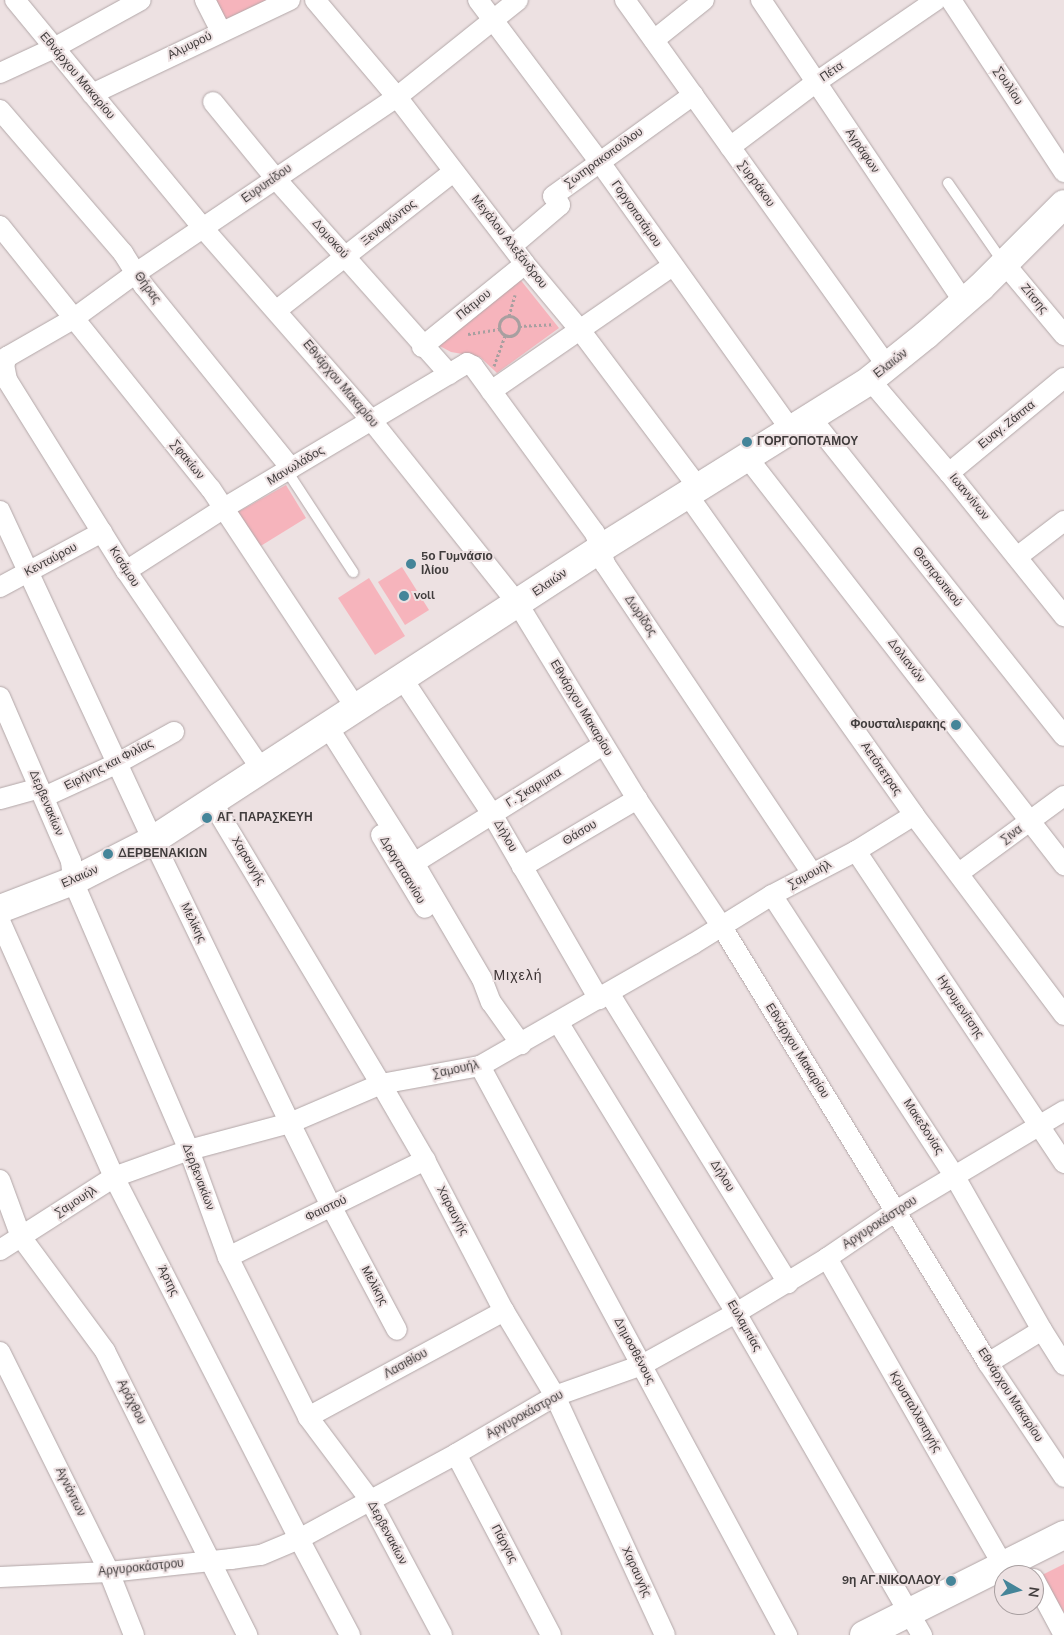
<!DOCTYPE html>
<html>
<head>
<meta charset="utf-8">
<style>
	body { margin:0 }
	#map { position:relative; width:1064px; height:1635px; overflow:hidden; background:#ede1e2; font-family:"Nunito Sans",sans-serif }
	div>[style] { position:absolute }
	.green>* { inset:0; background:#f6b4bc }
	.path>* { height:3px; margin-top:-1.5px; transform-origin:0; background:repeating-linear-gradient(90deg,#a89fa0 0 2.5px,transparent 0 5px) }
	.path>.ring { margin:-1.5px; padding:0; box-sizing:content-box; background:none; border:3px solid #a89fa0; border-radius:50% }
	.roads { filter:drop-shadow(0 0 1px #b2a7a8) drop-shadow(0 0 1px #b2a7a8) }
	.lane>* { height:10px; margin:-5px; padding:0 5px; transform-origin:5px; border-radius:5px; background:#fff }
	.street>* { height:20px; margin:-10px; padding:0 10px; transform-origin:10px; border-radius:10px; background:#fff }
	.secondary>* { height:28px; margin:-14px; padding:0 14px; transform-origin:14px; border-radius:14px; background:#fff }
	.dots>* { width:14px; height:14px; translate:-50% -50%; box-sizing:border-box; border:2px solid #ede1e2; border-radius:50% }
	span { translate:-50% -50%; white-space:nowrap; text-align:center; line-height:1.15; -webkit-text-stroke:4px #ede1e2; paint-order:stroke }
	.street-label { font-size:12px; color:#403c3c }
	.poi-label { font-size:12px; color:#403c3c; font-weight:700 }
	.left { translate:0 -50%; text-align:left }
	.right { translate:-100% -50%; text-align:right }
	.neighbourhood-label { font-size:14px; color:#393031; letter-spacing:1px }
	.north { position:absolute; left:994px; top:1565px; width:50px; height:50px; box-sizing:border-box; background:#ede1e2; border:1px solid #a89fa0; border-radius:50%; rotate:98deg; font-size:14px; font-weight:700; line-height:20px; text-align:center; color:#403c3c }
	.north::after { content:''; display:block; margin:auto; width:18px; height:22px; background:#458599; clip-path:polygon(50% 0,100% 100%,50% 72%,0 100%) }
</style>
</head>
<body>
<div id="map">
	<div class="green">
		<div style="clip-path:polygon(210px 0,273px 0,223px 23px)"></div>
		<div style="clip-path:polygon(519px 278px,559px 328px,497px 373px,480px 357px,451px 352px,436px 344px)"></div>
		<div style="clip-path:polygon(286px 485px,306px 518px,259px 547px,238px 512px)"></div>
		<div style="clip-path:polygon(402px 567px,429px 610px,405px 625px,378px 582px)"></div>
		<div style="clip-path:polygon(369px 578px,405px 636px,375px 655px,338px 598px)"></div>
		<div style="clip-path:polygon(1064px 1564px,1064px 1613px,1042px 1575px)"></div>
	</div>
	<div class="path">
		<div style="left:509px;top:316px;width:22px;rotate:-74deg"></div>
		<div class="ring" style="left:499px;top:316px;width:17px;height:17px"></div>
		<div style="left:519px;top:326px;width:34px;rotate:-3deg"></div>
		<div style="left:468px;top:334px;width:32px;rotate:-9deg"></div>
		<div style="left:494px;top:366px;width:33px;rotate:-70deg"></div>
	</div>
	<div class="roads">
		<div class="lane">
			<div style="left:948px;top:183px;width:96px;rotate:55.2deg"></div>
			<div style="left:287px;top:471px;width:121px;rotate:56.8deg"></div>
		</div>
		<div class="street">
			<div style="left:15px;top:0;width:296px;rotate:50.5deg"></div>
			<div style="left:203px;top:228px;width:257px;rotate:48.8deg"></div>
			<div style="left:372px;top:421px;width:234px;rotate:51.4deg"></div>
			<div style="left:518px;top:604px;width:228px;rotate:58.6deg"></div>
			<div style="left:637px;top:799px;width:154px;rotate:56.4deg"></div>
			<div style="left:722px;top:927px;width:511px;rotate:58.61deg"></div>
			<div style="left:988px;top:1363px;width:137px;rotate:56.3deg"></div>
			<div style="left:205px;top:0;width:35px;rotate:63deg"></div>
			<div style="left:315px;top:0;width:127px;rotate:49.8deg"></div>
			<div style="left:397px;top:97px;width:210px;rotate:52.5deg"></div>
			<div style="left:525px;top:264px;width:86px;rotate:50.2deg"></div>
			<div style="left:580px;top:330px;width:196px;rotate:53.1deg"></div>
			<div style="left:478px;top:0;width:201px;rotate:53.1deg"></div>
			<div style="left:599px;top:161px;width:330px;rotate:54.5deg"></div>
			<div style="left:625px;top:0;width:452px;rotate:54.4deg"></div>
			<div style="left:761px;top:0;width:364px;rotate:56.1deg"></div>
			<div style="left:951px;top:0;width:206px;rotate:56.7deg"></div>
			<div style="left:654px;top:40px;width:64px;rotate:-38.7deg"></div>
			<div style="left:0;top:73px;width:60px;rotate:-24.8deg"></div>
			<div style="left:54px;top:48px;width:99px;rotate:-28.9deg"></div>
			<div style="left:92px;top:94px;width:219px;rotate:-25.4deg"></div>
			<div style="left:213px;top:102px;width:99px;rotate:50.7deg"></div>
			<div style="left:276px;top:179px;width:261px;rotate:48.4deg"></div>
			<div style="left:0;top:110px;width:189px;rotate:49.3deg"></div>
			<div style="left:123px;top:253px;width:39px;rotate:58deg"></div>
			<div style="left:144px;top:286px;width:234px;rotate:51.1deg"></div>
			<div style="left:730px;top:147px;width:106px;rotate:-37deg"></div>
			<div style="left:815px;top:83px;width:147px;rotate:-34.4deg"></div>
			<div style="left:0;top:226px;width:337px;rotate:51.3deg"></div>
			<div style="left:211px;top:489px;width:263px;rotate:56.5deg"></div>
			<div style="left:512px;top:246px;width:63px;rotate:-40.5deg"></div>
			<div style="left:560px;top:205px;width:11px;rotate:-128deg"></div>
			<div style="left:553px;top:196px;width:173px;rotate:-35.8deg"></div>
			<div style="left:1004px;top:263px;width:94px;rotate:50.2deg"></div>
			<div style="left:277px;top:310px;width:224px;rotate:-38.1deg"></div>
			<div style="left:422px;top:347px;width:132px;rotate:-38.9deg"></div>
			<div style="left:870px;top:380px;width:122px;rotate:49.7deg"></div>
			<div style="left:949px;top:473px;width:184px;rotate:51.2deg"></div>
			<div style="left:491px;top:391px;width:220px;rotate:-34.6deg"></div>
			<div style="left:811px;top:418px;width:406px;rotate:51.5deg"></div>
			<div style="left:747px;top:457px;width:517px;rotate:52.15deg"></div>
			<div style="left:949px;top:473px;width:149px;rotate:-39.6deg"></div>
			<div style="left:687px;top:494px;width:393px;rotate:54.7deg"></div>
			<div style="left:914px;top:815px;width:250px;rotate:53.1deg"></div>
			<div style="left:0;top:511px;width:363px;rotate:65.1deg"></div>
			<div style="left:153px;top:840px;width:314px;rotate:64.2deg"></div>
			<div style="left:290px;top:1123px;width:93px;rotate:63.7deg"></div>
			<div style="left:331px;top:1206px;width:140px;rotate:62deg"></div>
			<div style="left:1017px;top:557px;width:59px;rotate:-37.5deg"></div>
			<div style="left:126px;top:571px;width:117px;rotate:-32.7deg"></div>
			<div style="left:224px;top:508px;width:283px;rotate:-30.8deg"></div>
			<div style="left:467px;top:363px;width:7px;rotate:27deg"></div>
			<div style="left:473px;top:366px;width:207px;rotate:53.9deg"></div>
			<div style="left:595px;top:533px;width:33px;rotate:72deg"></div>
			<div style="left:605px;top:564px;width:372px;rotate:56.2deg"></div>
			<div style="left:0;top:587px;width:116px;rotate:-28.3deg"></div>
			<div style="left:402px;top:678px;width:163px;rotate:56.5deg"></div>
			<div style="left:492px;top:814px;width:214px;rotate:60deg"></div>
			<div style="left:0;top:697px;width:179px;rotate:66.6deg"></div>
			<div style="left:71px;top:861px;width:20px;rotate:84deg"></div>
			<div style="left:73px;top:881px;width:293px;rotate:66.7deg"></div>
			<div style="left:189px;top:1150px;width:114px;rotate:70deg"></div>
			<div style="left:228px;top:1257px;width:179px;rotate:63.4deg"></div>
			<div style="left:308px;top:1417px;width:104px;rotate:53.2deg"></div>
			<div style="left:370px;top:1500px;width:153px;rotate:61.9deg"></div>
			<div style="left:328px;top:727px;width:161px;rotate:57.7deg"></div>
			<div style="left:414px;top:863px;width:134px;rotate:59.6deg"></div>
			<div style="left:482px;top:979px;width:25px;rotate:69deg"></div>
			<div style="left:491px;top:1002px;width:52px;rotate:54.5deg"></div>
			<div style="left:262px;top:770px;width:241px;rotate:-124.3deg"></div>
			<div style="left:126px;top:571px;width:225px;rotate:-121.9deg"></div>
			<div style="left:7px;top:380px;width:15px;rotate:-101deg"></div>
			<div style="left:4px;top:365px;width:9px;rotate:-69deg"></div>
			<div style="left:7px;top:357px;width:76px;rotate:-29.9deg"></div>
			<div style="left:73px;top:319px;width:78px;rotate:-36.1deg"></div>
			<div style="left:136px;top:273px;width:315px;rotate:-34deg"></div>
			<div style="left:397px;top:97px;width:155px;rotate:-38.7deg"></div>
			<div style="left:44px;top:797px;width:81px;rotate:-24.7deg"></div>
			<div style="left:118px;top:763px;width:64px;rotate:-29deg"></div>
			<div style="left:0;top:799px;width:41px;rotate:-15.4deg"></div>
			<div style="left:212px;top:802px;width:329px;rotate:59.1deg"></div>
			<div style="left:381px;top:1084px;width:88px;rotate:59.9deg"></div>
			<div style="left:425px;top:1160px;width:170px;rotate:62.4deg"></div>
			<div style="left:504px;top:1311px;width:99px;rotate:59deg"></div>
			<div style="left:555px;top:1396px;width:263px;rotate:65.3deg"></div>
			<div style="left:381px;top:835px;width:85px;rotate:58.9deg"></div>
			<div style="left:856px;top:851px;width:375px;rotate:56.3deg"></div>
			<div style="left:414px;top:863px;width:223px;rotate:-32deg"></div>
			<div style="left:522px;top:867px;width:134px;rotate:-30.6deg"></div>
			<div style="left:959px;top:873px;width:130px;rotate:-36.3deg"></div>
			<div style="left:772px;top:895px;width:336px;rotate:57deg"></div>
			<div style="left:955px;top:1177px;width:176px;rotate:60.4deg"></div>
			<div style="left:1042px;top:1330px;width:41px;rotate:57.8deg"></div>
			<div style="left:0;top:921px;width:280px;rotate:66deg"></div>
			<div style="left:114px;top:1177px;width:407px;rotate:62.9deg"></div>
			<div style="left:299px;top:1539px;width:109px;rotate:62deg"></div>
			<div style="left:609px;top:993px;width:341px;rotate:58.3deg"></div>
			<div style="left:558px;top:1022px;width:341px;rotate:58.5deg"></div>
			<div style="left:736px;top:1313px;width:372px;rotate:60deg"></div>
			<div style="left:480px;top:1066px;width:647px;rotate:61.65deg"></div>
			<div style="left:0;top:1180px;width:61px;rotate:69.8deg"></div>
			<div style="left:21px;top:1237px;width:142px;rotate:53.6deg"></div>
			<div style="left:105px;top:1351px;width:318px;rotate:63.4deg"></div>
			<div style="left:0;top:1250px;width:135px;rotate:-32.6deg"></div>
			<div style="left:114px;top:1177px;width:80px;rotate:-19.8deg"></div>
			<div style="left:189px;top:1150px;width:105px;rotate:-15deg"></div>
			<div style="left:290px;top:1123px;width:99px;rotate:-23.2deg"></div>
			<div style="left:381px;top:1084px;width:101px;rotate:-10.3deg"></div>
			<div style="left:480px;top:1066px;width:245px;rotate:-29.8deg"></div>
			<div style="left:693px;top:944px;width:93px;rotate:-31.8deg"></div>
			<div style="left:772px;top:895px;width:95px;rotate:-27.6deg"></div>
			<div style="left:856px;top:851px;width:68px;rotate:-31.8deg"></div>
			<div style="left:228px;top:1257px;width:220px;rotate:-26.2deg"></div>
			<div style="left:827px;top:1258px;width:354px;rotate:60.2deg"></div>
			<div style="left:0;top:1352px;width:246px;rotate:63.6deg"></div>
			<div style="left:109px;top:1572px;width:68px;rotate:68.4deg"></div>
			<div style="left:988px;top:1363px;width:63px;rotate:-31.4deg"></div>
			<div style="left:308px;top:1417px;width:223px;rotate:-28.4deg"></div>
			<div style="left:456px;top:1454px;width:204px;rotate:62.3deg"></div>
			<div style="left:0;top:1577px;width:109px;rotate:-2.6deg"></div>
			<div style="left:109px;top:1572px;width:123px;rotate:-6.1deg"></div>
			<div style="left:231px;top:1559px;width:30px;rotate:-8deg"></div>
			<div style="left:261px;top:1555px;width:41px;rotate:-22.8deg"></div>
			<div style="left:299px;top:1539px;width:179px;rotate:-28.4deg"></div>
			<div style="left:456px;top:1454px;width:115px;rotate:-30.4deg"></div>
			<div style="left:555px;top:1396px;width:92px;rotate:-19.6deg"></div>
			<div style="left:642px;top:1365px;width:107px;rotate:-29deg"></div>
			<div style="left:736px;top:1313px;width:106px;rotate:-31.1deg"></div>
			<div style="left:827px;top:1258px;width:83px;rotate:-34.3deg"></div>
			<div style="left:896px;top:1211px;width:196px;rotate:-30.8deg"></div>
			<div style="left:1034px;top:1579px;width:64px;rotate:61.8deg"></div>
		</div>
		<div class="secondary">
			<div style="left:0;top:909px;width:78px;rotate:-21deg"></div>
			<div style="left:73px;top:881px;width:90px;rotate:-27.1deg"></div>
			<div style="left:153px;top:840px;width:533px;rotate:-33.06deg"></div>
			<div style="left:600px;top:549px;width:319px;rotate:-32deg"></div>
			<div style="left:870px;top:380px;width:72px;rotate:-38.8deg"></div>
			<div style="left:926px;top:335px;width:73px;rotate:-41.1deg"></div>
			<div style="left:981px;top:287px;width:117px;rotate:-45deg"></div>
			<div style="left:864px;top:1635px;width:224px;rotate:-26.6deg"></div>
		</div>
	</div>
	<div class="dots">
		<div style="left:747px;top:442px;background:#458599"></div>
		<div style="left:411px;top:564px;background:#458599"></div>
		<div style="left:404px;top:596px;background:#458599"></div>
		<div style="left:956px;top:725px;background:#458599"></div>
		<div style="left:207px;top:818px;background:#458599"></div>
		<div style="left:108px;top:854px;background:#458599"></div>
		<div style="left:951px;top:1581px;background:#458599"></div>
	</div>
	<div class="street-label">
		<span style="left:190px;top:46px;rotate:-26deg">Αλμυρού</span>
		<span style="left:832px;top:72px;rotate:-34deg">Πέτα</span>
		<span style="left:77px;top:76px;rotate:50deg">Εθνάρχου Μακαρίου</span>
		<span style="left:1008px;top:86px;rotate:57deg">Σουλίου</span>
		<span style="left:862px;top:151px;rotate:56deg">Αγράφων</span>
		<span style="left:604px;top:158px;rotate:-36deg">Σωτηρακοπούλου</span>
		<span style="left:267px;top:184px;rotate:-35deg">Ευρυπίδου</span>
		<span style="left:756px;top:184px;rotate:54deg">Συρράκου</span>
		<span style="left:636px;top:214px;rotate:55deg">Γοργοποτάμου</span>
		<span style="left:389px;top:223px;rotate:-38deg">Ξενοφώντος</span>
		<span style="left:330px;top:239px;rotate:48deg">Δομοκού</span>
		<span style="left:509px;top:242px;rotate:52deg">Μεγάλου Αλεξάνδρου</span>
		<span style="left:147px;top:288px;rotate:54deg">Θήρας</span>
		<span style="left:1034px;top:299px;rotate:50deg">Ζίτσης</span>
		<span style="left:474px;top:305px;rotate:-39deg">Πάτμου</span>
		<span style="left:891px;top:364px;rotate:-38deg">Ελαιών</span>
		<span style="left:340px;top:384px;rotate:50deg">Εθνάρχου Μακαρίου</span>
		<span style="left:1007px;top:425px;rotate:-39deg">Ευαγ. Ζάππα</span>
		<span style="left:187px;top:460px;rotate:51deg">Σφακίων</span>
		<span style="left:296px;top:466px;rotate:-31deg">Μανωλάδος</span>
		<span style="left:969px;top:497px;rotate:51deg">Ιωαννίνων</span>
		<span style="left:51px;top:560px;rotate:-28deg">Κενταύρου</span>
		<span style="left:124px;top:567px;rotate:57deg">Κισάμου</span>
		<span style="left:937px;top:577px;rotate:52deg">Θεσπρωτικού</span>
		<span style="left:550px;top:583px;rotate:-34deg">Ελαιών</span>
		<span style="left:640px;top:616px;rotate:56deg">Δωρίδος</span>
		<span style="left:906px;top:661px;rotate:52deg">Δολιανών</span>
		<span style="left:581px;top:708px;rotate:59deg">Εθνάρχου Μακαρίου</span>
		<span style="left:109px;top:765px;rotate:-27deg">Ειρήνης και Φιλίας</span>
		<span style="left:881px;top:769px;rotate:55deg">Αετόπετρας</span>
		<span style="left:534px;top:788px;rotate:-32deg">Γ. Σκαριμπα</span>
		<span style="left:46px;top:803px;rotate:67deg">Δερβενακίων</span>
		<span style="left:580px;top:833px;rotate:-31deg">Θάσου</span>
		<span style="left:1012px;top:835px;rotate:-36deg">Σινα</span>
		<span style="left:505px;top:836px;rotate:60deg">Δήλου</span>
		<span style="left:248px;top:861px;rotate:59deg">Χαραυγής</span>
		<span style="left:402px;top:870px;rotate:59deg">Δραγατσανίου</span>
		<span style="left:810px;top:875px;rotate:-28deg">Σαμουήλ</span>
		<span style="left:80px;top:877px;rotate:-24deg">Ελαιών</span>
		<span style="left:193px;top:923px;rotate:64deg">Μελίκης</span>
		<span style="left:960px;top:1007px;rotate:56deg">Ηγουμενίτσης</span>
		<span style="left:797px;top:1051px;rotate:58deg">Εθνάρχου Μακαρίου</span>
		<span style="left:456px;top:1070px;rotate:-12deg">Σαμουήλ</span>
		<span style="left:923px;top:1127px;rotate:57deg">Μακεδονίας</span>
		<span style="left:722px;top:1176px;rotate:58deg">Δήλου</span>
		<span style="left:198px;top:1177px;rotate:69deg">Δερβενακίων</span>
		<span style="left:76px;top:1202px;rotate:-33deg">Σαμουήλ</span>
		<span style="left:326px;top:1209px;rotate:-26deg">Φαιστού</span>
		<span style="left:452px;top:1211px;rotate:62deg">Χαραυγής</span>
		<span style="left:880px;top:1223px;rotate:-33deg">Αργυροκάστρου</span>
		<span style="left:168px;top:1281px;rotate:63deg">Άρτης</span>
		<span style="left:374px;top:1286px;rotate:62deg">Μελίκης</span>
		<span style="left:744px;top:1326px;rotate:60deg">Ευλαμπίας</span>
		<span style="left:634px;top:1351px;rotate:62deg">Δημοσθένους</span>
		<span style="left:406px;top:1364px;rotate:-29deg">Λασιθίου</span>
		<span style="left:1010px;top:1395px;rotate:57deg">Εθνάρχου Μακαρίου</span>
		<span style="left:131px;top:1402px;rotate:63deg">Αράχθου</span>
		<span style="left:915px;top:1412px;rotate:60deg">Κρυσταλλοπηγής</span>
		<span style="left:525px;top:1415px;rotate:-29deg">Αργυροκάστρου</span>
		<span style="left:70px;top:1492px;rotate:64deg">Αγνάντων</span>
		<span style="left:387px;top:1533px;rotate:62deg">Δερβενακίων</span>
		<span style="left:504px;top:1544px;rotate:62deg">Πάργας</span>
		<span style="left:141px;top:1568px;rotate:-6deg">Αργυροκάστρου</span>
		<span style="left:636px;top:1572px;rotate:65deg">Χαραυγής</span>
	</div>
	<div class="poi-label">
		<span class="left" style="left:757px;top:442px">ΓΟΡΓΟΠΟΤΑΜΟΥ</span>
		<span class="left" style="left:421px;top:564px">5ο Γυμνάσιο<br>Ιλίου</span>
		<span class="left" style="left:414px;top:596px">voll</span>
		<span class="right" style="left:946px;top:725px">Φουσταλιερακης</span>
		<span class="left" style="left:217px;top:818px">ΑΓ. ΠΑΡΑΣΚΕΥΗ</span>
		<span class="left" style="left:118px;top:854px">ΔΕΡΒΕΝΑΚΙΩΝ</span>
		<span class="right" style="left:941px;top:1581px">9η ΑΓ.ΝΙΚΟΛΑΟΥ</span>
	</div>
	<div class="neighbourhood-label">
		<span style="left:518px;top:976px">Μιχελή</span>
	</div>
	<div class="north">N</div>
</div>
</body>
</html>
